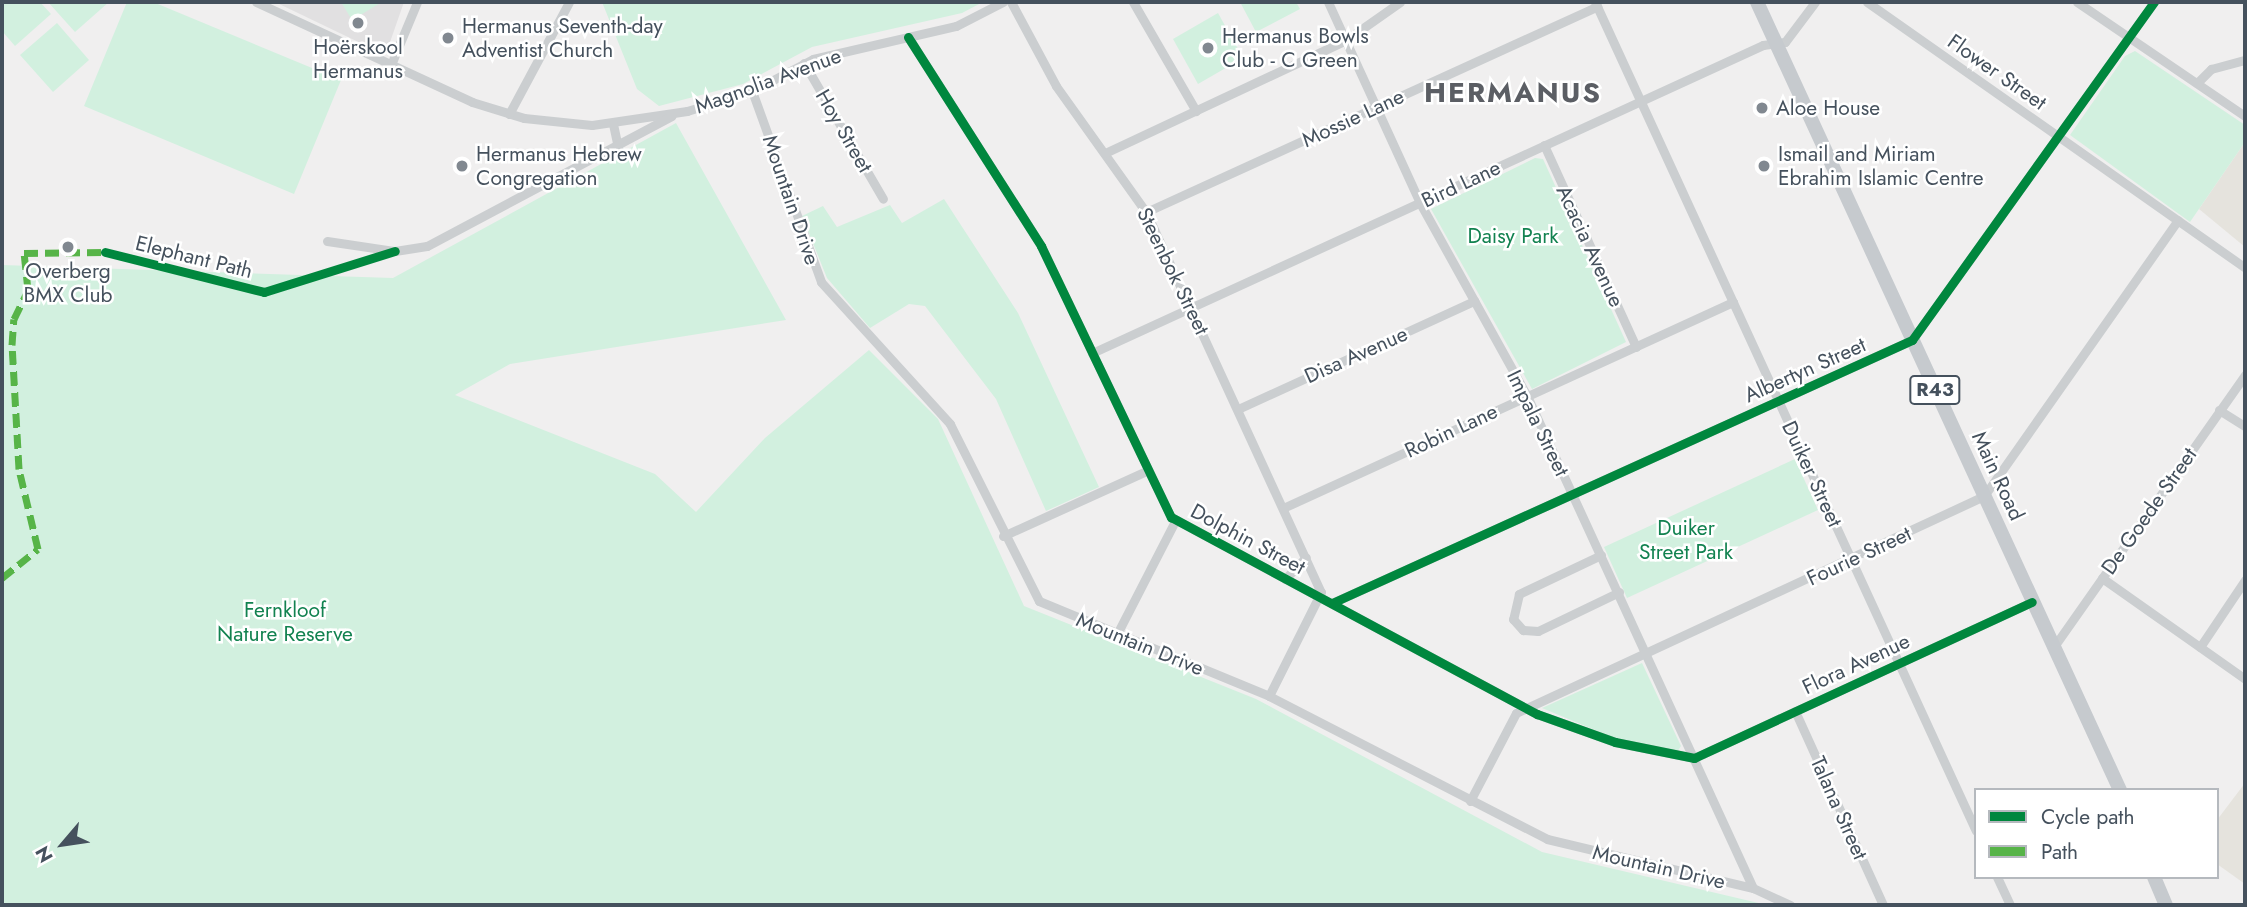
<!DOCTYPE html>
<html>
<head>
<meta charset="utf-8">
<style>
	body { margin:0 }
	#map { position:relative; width:2247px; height:907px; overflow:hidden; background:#f0efef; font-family:Jost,sans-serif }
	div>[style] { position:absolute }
	.commercial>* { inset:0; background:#e5e3dd }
	.education>* { inset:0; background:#e1e0e1 }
	.green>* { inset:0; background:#d2f0df }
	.minor>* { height:9px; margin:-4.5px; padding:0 4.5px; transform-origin:4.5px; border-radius:4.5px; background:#cbced0 }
	.primary>* { height:14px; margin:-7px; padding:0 7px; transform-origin:7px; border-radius:7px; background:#c6cace }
	.quiet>* { height:7px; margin-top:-3.5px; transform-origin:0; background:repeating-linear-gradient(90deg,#57b448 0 14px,transparent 0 21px) }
	.cycleway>* { height:9px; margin:-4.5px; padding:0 4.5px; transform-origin:4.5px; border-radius:4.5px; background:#00873e }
	.dots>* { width:19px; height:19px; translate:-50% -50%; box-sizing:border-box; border:4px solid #fff; border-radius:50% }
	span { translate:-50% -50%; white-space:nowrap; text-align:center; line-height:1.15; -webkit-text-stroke:5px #fff; paint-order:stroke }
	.shield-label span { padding:2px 5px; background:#fff; border:2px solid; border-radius:5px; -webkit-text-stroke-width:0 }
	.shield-label { font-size:19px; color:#45515d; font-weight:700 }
	.poi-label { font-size:21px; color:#45515d }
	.left { translate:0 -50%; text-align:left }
	.street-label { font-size:21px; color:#45515d }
	.park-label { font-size:21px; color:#128250 }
	.district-label { font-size:28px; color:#5b5e64; font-weight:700; letter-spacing:2px }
	.frame { position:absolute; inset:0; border:4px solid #45515d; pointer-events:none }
	.legend { position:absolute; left:1974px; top:788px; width:245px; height:91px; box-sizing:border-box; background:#fff; border:2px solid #b5b9be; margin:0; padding:9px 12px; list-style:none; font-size:21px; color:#45515d }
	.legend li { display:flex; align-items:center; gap:14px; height:35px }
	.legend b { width:35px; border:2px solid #b5b9be }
	.north { position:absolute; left:28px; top:809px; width:70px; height:70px; -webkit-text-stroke:5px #fff; paint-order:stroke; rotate:241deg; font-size:19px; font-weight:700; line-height:28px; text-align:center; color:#45515d }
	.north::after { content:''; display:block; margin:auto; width:24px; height:32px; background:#45515d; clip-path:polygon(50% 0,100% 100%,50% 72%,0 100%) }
</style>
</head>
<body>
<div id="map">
	<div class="commercial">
		<div style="clip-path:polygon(2245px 142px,2245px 247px,2199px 209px)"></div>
		<div style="clip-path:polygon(2245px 783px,2245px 884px,2217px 864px,2217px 820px)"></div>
	</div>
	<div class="education">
		<div style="clip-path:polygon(275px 2px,404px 2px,389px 45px,375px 50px)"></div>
	</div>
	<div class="green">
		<div style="clip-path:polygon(2px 2px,40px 2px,51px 14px,15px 46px,2px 31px)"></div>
		<div style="clip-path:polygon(48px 2px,109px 2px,75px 32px)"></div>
		<div style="clip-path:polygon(127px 2px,153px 2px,341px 80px,294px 194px,84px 106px)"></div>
		<div style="clip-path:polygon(341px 2px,382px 2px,352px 20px)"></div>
		<div style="clip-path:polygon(602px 2px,983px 2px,962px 13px,812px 47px,743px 84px,659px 106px,637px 89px)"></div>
		<div style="clip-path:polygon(1240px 2px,1296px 2px,1300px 9px,1256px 32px)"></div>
		<div style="clip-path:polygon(1218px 13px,1243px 58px,1198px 84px,1173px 39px)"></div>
		<div style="clip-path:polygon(57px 23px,89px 60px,53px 92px,20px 55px)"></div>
		<div style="clip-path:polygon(2135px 51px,2245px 125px,2245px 142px,2190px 222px,2070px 135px,2125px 56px)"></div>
		<div style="clip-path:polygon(676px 123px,786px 320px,510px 364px,455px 395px,655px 474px,696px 512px,765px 438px,869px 350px,938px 419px,1024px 606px,1256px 699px,1542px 852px,1767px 905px,2px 905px,2px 265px,393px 278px)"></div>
		<div style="clip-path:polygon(1535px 158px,1543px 159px,1626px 342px,1532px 389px,1431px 209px)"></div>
		<div style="clip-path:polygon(944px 199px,1018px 313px,1099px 487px,1046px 511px,996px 399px,925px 306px,909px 304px,870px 328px,827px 278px,802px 216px,823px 206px,837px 227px,890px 205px,902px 223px)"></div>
		<div style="clip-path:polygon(1795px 459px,1818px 510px,1627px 598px,1604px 547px)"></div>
		<div style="clip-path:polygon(1642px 663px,1681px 746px,1677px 752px,1614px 738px,1542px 708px)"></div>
	</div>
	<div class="minor">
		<div style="left:256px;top:2px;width:238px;rotate:24.8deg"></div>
		<div style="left:472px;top:102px;width:54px;rotate:17.1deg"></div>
		<div style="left:524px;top:118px;width:68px;rotate:5.9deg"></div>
		<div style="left:592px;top:125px;width:96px;rotate:-8.4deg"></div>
		<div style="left:687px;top:111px;width:68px;rotate:-17.1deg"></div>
		<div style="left:752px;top:91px;width:69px;rotate:-27.7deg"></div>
		<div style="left:813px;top:59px;width:147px;rotate:-13deg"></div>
		<div style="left:956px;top:26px;width:53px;rotate:-27.1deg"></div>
		<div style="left:1011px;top:2px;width:95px;rotate:61.8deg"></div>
		<div style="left:1056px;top:86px;width:155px;rotate:54.5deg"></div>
		<div style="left:1146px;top:212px;width:418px;rotate:65.3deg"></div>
		<div style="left:1321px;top:592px;width:116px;rotate:116.6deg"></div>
		<div style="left:1133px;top:2px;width:126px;rotate:60deg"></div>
		<div style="left:1328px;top:2px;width:221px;rotate:65.4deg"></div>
		<div style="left:1420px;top:203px;width:221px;rotate:61deg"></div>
		<div style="left:1527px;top:396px;width:541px;rotate:65.33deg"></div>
		<div style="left:1595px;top:2px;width:912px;rotate:65.32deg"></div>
		<div style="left:1867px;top:2px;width:462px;rotate:35.1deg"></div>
		<div style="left:2077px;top:2px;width:203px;rotate:34.2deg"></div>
		<div style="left:908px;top:37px;width:248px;rotate:57.5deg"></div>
		<div style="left:1041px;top:246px;width:301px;rotate:64.4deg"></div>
		<div style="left:1171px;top:517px;width:416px;rotate:28.3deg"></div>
		<div style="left:1537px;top:714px;width:83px;rotate:19.7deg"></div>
		<div style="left:1615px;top:742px;width:81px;rotate:11.4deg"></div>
		<div style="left:1694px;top:758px;width:372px;rotate:-24.8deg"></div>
		<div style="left:804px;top:63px;width:157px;rotate:59.8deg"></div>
		<div style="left:390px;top:67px;width:70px;rotate:-67.4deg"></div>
		<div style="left:2197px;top:83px;width:20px;rotate:-45deg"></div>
		<div style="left:2211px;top:69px;width:35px;rotate:-15deg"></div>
		<div style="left:752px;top:91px;width:203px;rotate:70.1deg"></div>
		<div style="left:821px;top:282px;width:192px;rotate:47.7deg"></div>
		<div style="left:950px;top:424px;width:198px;rotate:63.3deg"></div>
		<div style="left:1039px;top:601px;width:249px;rotate:22.4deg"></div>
		<div style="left:1269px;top:696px;width:313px;rotate:27.2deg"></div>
		<div style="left:1547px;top:839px;width:212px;rotate:13.4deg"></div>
		<div style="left:1753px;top:888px;width:41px;rotate:24.7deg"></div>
		<div style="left:509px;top:114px;width:127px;rotate:-61.8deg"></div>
		<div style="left:613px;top:124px;width:25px;rotate:78deg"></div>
		<div style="left:1544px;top:145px;width:222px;rotate:65.5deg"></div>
		<div style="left:1105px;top:153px;width:266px;rotate:-25.1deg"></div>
		<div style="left:1346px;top:40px;width:66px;rotate:-35.1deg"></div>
		<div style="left:1146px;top:212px;width:496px;rotate:-24.5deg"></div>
		<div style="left:327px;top:241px;width:69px;rotate:8.4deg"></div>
		<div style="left:395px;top:251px;width:32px;rotate:-9deg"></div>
		<div style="left:427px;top:246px;width:277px;rotate:-28deg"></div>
		<div style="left:1092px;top:353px;width:738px;rotate:-24.66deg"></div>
		<div style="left:1763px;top:45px;width:22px;rotate:-8deg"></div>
		<div style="left:1785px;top:42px;width:50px;rotate:-53.1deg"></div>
		<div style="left:1238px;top:409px;width:260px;rotate:-24.6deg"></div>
		<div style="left:2219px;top:410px;width:31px;rotate:32deg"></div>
		<div style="left:1283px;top:508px;width:495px;rotate:-24.6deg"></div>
		<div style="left:1003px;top:536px;width:157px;rotate:-24.4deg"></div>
		<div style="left:1601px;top:555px;width:91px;rotate:154.6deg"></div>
		<div style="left:1519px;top:594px;width:26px;rotate:103deg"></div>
		<div style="left:1513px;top:619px;width:15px;rotate:48deg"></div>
		<div style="left:1523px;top:630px;width:15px;rotate:4deg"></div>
		<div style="left:1538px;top:631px;width:90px;rotate:-25.7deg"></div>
		<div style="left:2102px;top:578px;width:175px;rotate:35.2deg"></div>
		<div style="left:1285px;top:579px;width:30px;rotate:-46deg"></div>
		<div style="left:1332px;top:603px;width:637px;rotate:-24.39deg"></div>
		<div style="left:1912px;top:340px;width:416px;rotate:-54.4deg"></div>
		<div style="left:1117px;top:634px;width:127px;rotate:-62.8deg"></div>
		<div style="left:2200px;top:647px;width:81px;rotate:-56.1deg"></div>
		<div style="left:2053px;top:648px;width:334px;rotate:-54.9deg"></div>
		<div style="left:1795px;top:711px;width:213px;rotate:65.6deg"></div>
		<div style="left:1470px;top:801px;width:99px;rotate:-62.4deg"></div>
		<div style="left:1516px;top:713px;width:516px;rotate:-24.88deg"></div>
		<div style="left:1984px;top:496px;width:337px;rotate:-54.9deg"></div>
		<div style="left:1997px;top:877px;width:31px;rotate:65deg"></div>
	</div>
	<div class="primary">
		<div style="left:1757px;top:2px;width:868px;rotate:65.27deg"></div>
		<div style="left:2154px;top:877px;width:30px;rotate:67deg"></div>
	</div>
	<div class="quiet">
		<div style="left:2px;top:578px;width:46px;rotate:-38.9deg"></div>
		<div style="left:38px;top:549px;width:82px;rotate:-103.4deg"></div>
		<div style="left:19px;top:469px;width:124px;rotate:-93.2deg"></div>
		<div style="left:12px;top:345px;width:26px;rotate:-86deg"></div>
		<div style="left:14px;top:319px;width:32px;rotate:-64deg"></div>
		<div style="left:28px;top:290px;width:37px;rotate:-96deg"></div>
		<div style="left:24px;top:253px;width:81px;rotate:-0.7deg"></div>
	</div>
	<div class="cycleway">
		<div style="left:908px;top:37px;width:248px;rotate:57.5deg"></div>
		<div style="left:1041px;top:246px;width:301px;rotate:64.4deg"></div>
		<div style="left:1171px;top:517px;width:416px;rotate:28.3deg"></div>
		<div style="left:1537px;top:714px;width:83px;rotate:19.7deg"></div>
		<div style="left:1615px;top:742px;width:81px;rotate:11.4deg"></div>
		<div style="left:1694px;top:758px;width:372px;rotate:-24.8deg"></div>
		<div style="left:105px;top:252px;width:164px;rotate:14.1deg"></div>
		<div style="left:264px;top:292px;width:137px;rotate:-17.4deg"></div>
		<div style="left:1332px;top:603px;width:637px;rotate:-24.39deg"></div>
		<div style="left:1912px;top:340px;width:416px;rotate:-54.4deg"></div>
	</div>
	<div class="dots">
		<div style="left:358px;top:23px;background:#818890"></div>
		<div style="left:448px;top:38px;background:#818890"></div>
		<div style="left:1208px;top:48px;background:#818890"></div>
		<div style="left:1762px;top:108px;background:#818890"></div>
		<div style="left:462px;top:166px;background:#818890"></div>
		<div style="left:1764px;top:166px;background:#818890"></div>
		<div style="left:68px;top:247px;background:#818890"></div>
	</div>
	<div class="shield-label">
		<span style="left:1935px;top:390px">R43</span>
	</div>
	<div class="poi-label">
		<span class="left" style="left:462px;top:38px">Hermanus Seventh-day<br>Adventist Church</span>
		<span class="left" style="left:1222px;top:48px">Hermanus Bowls<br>Club - C Green</span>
		<span style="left:358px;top:59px">Hoërskool<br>Hermanus</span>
		<span class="left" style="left:1776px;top:108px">Aloe House</span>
		<span class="left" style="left:476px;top:166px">Hermanus Hebrew<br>Congregation</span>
		<span class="left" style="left:1778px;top:166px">Ismail and Miriam<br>Ebrahim Islamic Centre</span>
		<span style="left:68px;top:283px">Overberg<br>BMX Club</span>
	</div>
	<div class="street-label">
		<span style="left:1997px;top:72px;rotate:35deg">Flower Street</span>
		<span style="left:768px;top:81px;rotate:-20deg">Magnolia Avenue</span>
		<span style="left:1353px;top:118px;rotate:-25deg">Mossie Lane</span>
		<span style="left:844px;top:131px;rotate:60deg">Hoy Street</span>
		<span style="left:1461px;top:184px;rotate:-25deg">Bird Lane</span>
		<span style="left:791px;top:200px;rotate:71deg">Mountain Drive</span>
		<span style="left:1590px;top:246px;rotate:65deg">Acacia Avenue</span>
		<span style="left:194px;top:257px;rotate:14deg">Elephant Path</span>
		<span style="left:1173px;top:271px;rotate:64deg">Steenbok Street</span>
		<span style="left:1356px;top:355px;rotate:-24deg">Disa Avenue</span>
		<span style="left:1805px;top:370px;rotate:-24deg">Albertyn Street</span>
		<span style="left:1538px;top:423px;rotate:64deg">Impala Street</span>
		<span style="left:1451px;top:431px;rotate:-25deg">Robin Lane</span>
		<span style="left:1812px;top:474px;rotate:65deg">Duiker Street</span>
		<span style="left:1998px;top:476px;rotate:65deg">Main Road</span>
		<span style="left:2149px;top:511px;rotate:-55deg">De Goede Street</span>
		<span style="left:1248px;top:539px;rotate:28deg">Dolphin Street</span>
		<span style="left:1859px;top:556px;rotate:-25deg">Fourie Street</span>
		<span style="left:1140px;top:644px;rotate:22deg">Mountain Drive</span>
		<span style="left:1856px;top:664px;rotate:-25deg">Flora Avenue</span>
		<span style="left:1839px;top:808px;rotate:66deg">Talana Street</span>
		<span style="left:1659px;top:867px;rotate:13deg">Mountain Drive</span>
	</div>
	<div class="park-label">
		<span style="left:1513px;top:236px">Daisy Park</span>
		<span style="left:1686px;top:540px">Duiker<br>Street Park</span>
		<span style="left:285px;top:622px">Fernkloof<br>Nature Reserve</span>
	</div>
	<div class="district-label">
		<span style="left:1513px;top:93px">HERMANUS</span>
	</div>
	<div class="frame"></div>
	<ul class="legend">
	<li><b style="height:9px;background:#00873e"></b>Cycle path</li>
	<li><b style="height:9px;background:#57b448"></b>Path</li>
	</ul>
	<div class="north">N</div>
</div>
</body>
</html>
